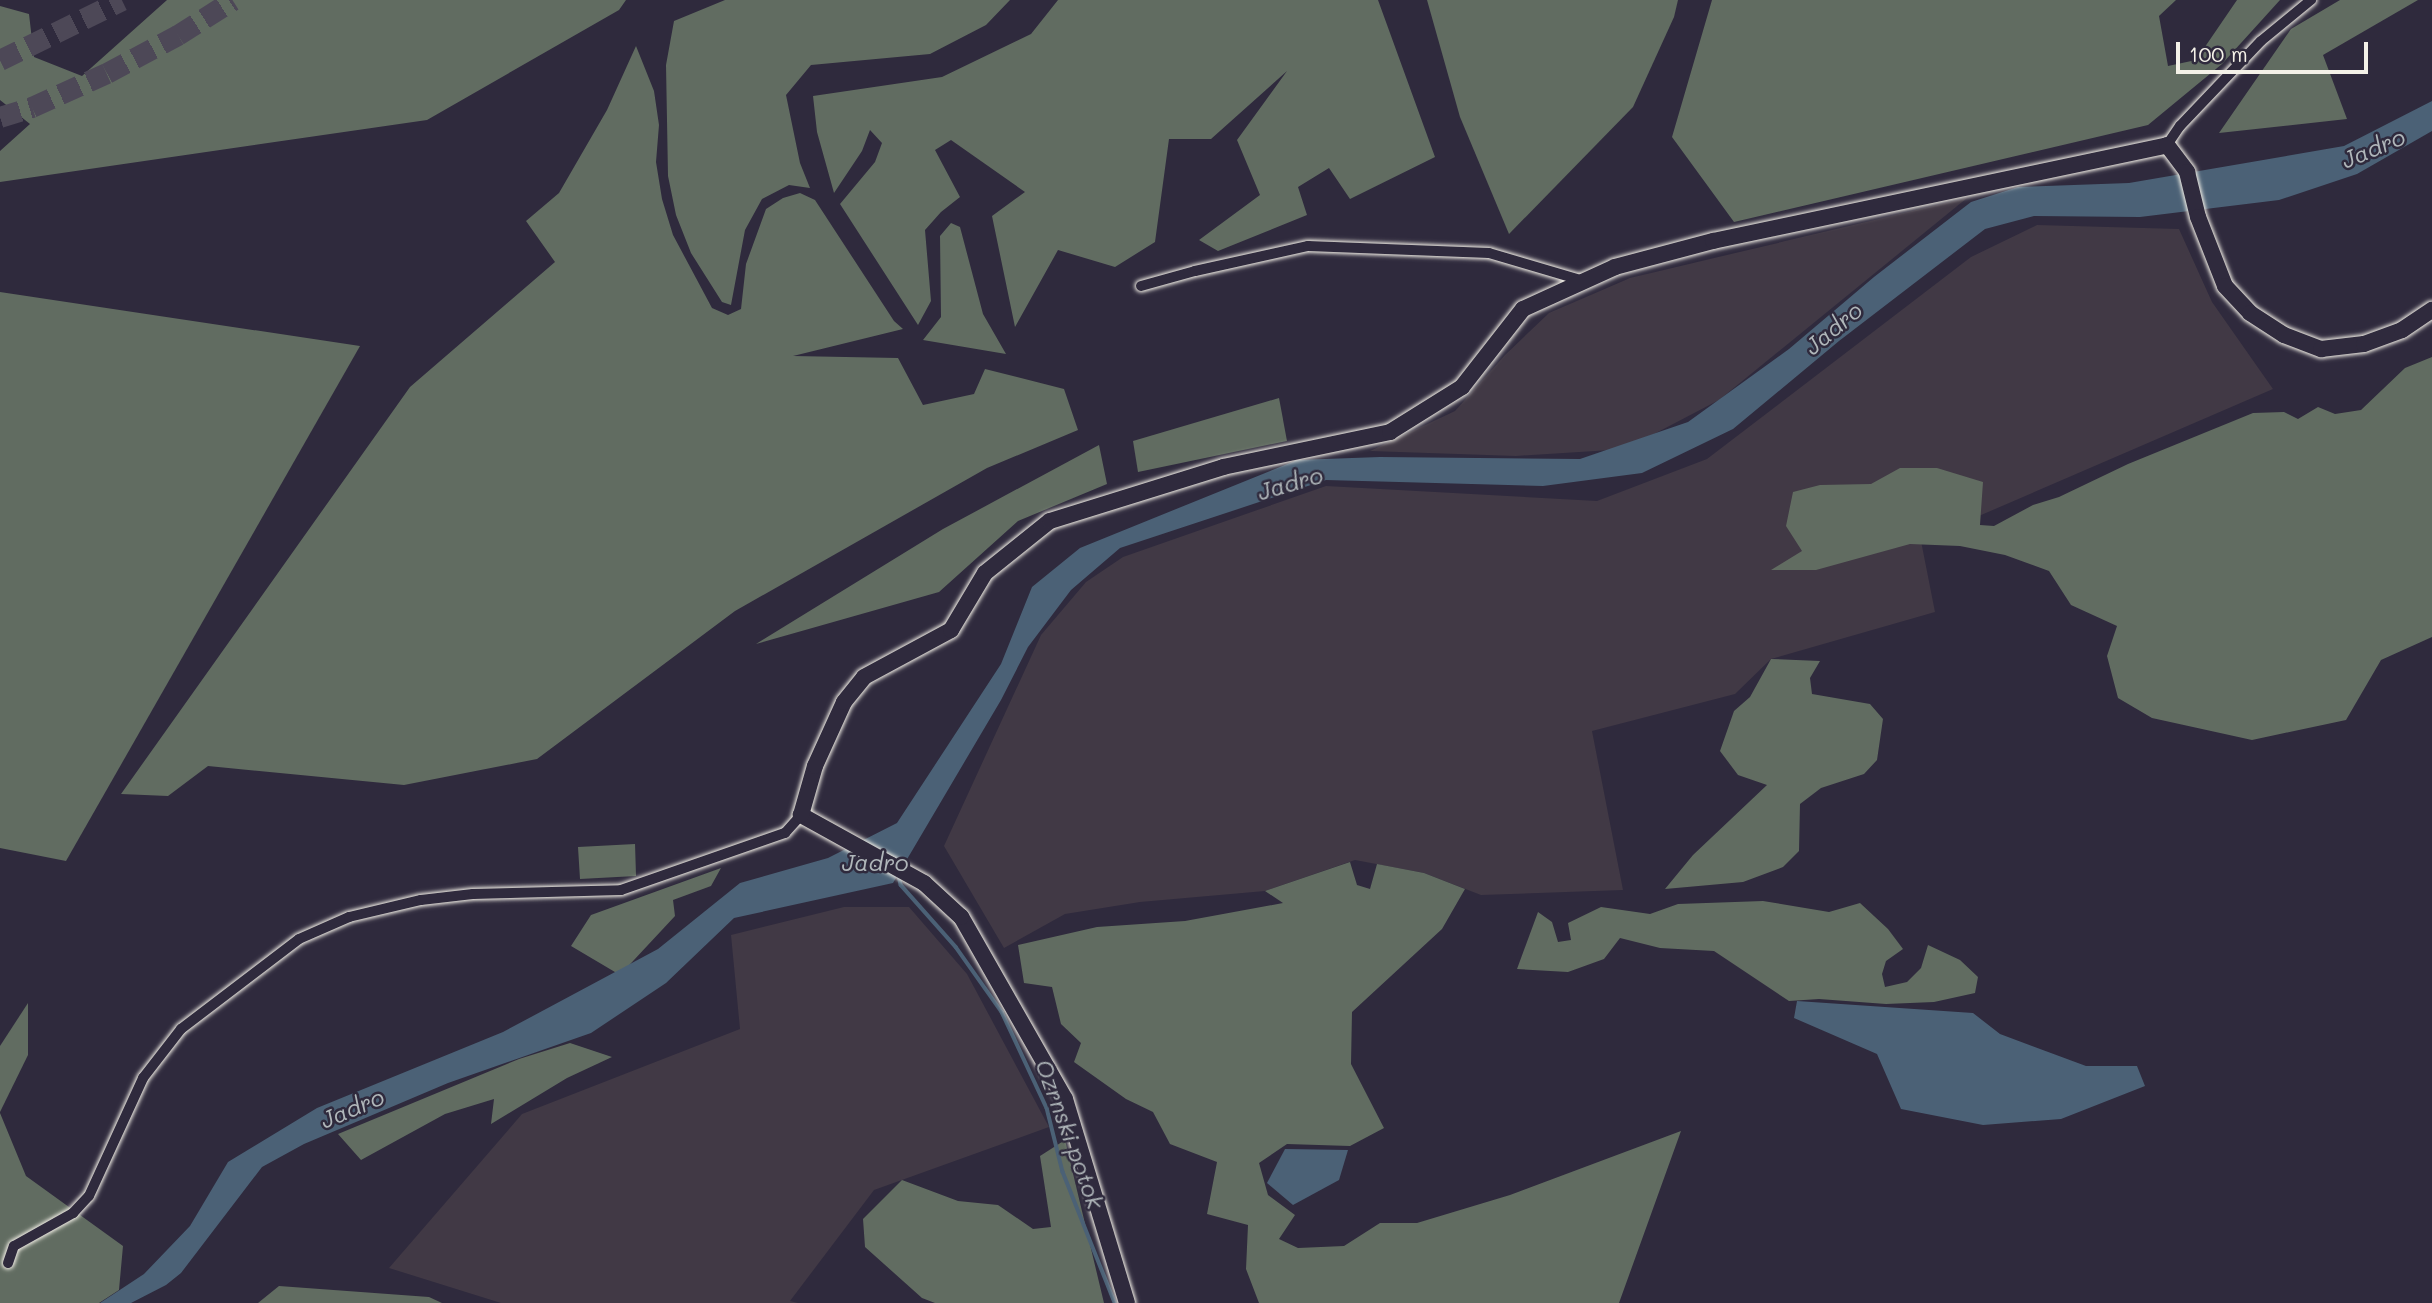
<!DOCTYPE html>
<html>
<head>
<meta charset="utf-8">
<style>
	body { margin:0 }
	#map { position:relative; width:2432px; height:1303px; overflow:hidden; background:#2f2a3d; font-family:Mali,sans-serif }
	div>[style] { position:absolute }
	.built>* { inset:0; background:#413945 }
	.green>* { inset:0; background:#616c61 }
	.water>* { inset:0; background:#4b6176 }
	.stream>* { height:3.5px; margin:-1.75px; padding:0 1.75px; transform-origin:1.75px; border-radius:1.75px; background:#4b6176 }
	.highway-tunnel>* { height:21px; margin-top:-10.5px; transform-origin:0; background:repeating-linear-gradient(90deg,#4d4857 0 21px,transparent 0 31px) }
	.roads { filter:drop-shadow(0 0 2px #f4f1e8) drop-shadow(0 0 2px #f4f1e8) }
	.street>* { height:10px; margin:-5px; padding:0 5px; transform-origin:5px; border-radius:5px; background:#2f2a3d }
	.secondary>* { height:16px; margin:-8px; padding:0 8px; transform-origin:8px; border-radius:8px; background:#2f2a3d }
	span { translate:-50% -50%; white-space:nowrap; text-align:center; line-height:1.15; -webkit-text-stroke:5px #2f2a3d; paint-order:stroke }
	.water-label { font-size:23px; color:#b0b7ba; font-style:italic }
	.scale { position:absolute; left:2176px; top:42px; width:192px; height:32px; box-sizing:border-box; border:4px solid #f4f1e8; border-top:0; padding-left:9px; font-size:21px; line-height:24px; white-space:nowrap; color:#f4f1e8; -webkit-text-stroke:5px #2f2a3d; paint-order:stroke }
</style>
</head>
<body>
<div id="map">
	<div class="built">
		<div style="clip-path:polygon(1967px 198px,1719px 400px,1654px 434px,1611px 450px,1516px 456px,1370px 451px,1455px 411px,1505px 355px,1549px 313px,1630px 278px)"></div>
		<div style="clip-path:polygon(2037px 225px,2179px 229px,2212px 302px,2273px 389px,1921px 541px,1935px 612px,1771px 659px,1735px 694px,1592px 731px,1623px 890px,1481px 895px,1424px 873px,1355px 860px,1265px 891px,1140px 902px,1065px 914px,1004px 948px,944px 846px,1041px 635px,1086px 582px,1123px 557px,1326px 486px,1597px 501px,1707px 459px,1971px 257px)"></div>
		<div style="clip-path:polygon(844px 907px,909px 907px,967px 974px,1049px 1127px,874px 1190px,790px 1301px,798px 1303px,501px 1303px,389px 1268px,522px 1114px,740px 1029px,731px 935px)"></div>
	</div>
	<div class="green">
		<div style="clip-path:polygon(167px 0,626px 0,619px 10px,427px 120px,0 182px,0 151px,30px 124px,0 100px,0 6px,29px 14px,34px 57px,82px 76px)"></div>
		<div style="clip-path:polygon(725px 0,1010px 0,986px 25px,930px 54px,811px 65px,786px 95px,800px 163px,810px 188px,789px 185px,762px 199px,745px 230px,731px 305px,722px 302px,691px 253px,676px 215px,668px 176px,666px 65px,674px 21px)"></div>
		<div style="clip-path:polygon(1058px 0,1378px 0,1435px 157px,1350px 199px,1329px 168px,1298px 187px,1307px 215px,1218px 251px,1199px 240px,1260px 195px,1237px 140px,1287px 71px,1211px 139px,1169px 139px,1155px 242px,1115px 267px,1058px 250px,1015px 327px,992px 216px,1025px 192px,951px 140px,935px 150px,960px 197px,941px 212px,925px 230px,931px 301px,918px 325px,840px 204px,875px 162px,882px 143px,870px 130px,862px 151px,834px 193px,817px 132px,813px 96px,942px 77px,1031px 34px)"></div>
		<div style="clip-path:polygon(1427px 0,1678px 0,1674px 17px,1633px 107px,1509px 234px,1460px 117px)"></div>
		<div style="clip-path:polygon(1712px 0,2176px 0,2159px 16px,2168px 66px,2196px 60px,2237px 0,2280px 0,2222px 64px,2148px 125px,1734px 222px,1672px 137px)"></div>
		<div style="clip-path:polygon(2340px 0,2418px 0,2323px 55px,2347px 119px,2219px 133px,2291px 29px)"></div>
		<div style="clip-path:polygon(636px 46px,654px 91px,659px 125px,656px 162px,662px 199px,673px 235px,712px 308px,728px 315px,741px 309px,746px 264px,766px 209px,783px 198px,800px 193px,815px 200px,894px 321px,903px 329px,793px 356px,898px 358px,923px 405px,974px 394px,985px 369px,1064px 389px,1078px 430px,987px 468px,735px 611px,537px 759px,404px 785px,208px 766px,168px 796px,121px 794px,410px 387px,555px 262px,526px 221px,559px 193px,607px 110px)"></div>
		<div style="clip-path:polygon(951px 223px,960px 227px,983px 314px,1006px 354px,923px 340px,941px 317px,940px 236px)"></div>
		<div style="clip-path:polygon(0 292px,360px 346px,66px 861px,0 848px)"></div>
		<div style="clip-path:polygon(2432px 357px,2432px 637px,2381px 660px,2346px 720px,2252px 740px,2152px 718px,2118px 698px,2107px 656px,2117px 626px,2071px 605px,2049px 571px,2005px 555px,1960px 546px,1910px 544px,1816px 570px,1771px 570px,1802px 551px,1786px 526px,1793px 492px,1820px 485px,1871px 484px,1900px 468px,1937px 468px,1983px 482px,1980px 525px,1994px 526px,2033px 505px,2059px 497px,2128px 464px,2253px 413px,2284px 412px,2298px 419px,2318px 407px,2335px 414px,2361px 410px,2405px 368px)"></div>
		<div style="clip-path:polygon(1279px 398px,1287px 441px,1138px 472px,1133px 441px)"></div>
		<div style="clip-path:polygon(1099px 445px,1107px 484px,1018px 521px,939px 592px,756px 644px,943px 529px)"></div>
		<div style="clip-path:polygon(1771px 659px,1820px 661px,1810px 678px,1812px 694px,1870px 704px,1883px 719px,1877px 760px,1864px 774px,1821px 788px,1800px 804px,1799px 851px,1783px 867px,1743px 882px,1665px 889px,1693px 855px,1767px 785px,1738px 775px,1720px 751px,1734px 711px,1750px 697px)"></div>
		<div style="clip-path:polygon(635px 844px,636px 876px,580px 879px,578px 847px)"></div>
		<div style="clip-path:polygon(1350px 862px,1357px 885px,1370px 889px,1377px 864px,1424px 873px,1465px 889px,1442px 929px,1352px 1012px,1351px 1064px,1384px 1128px,1350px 1146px,1287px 1144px,1259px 1163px,1268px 1195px,1295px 1215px,1279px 1239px,1298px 1248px,1344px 1246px,1380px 1223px,1417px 1223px,1510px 1195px,1681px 1131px,1619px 1303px,1259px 1303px,1246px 1269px,1248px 1225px,1207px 1214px,1217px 1162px,1170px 1144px,1153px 1112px,1126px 1099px,1074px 1062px,1081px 1043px,1061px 1024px,1052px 987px,1024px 983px,1018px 945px,1097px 927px,1185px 921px,1283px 903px,1265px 891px)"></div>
		<div style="clip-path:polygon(721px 868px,711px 886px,673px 900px,675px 916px,620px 975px,571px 946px,591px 915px)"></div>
		<div style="clip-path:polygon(1763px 901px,1829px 912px,1860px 903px,1888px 929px,1903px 949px,1886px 961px,1882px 974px,1885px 987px,1907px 982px,1921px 968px,1928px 945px,1960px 960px,1978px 977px,1975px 993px,1934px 1002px,1886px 1004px,1819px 999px,1789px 1001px,1714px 951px,1660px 948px,1620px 938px,1604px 959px,1568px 972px,1517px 969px,1538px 912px,1552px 922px,1558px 942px,1571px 940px,1568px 923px,1601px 907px,1650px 914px,1678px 904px)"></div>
		<div style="clip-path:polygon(28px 1003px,28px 1055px,0 1112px,0 1046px)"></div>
		<div style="clip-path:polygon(570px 1043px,612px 1057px,567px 1078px,491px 1124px,494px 1099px,445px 1114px,361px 1160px,338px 1134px,519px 1059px)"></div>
		<div style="clip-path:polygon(0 1113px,26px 1176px,123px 1246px,119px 1290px,99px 1303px,0 1303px)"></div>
		<div style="clip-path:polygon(1065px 1140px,1104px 1303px,935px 1303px,922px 1298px,865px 1247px,863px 1219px,902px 1180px,958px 1201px,998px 1205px,1033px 1229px,1051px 1227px,1040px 1156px)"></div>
		<div style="clip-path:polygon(279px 1286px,429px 1297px,442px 1303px,258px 1303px)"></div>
	</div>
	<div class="water">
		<div style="clip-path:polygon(2432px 101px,2432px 131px,2357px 174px,2279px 200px,2140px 217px,2034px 216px,1985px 229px,1839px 341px,1733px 429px,1642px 473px,1543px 486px,1326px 480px,1120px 548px,1071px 590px,1028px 647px,1001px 700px,893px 883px,734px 918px,666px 983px,591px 1033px,448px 1083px,304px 1144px,262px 1167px,181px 1273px,166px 1285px,131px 1303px,100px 1303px,144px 1274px,190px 1226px,228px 1162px,317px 1108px,503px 1032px,658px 949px,740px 883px,828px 858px,897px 823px,1001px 664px,1032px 587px,1080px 548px,1297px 460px,1380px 457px,1580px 459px,1688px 422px,1789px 349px,1874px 277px,1971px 202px,2018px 187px,2129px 183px,2344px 146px)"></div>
		<div style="clip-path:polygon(1797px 1001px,1973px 1013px,2000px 1034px,2086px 1066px,2137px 1066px,2145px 1086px,2061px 1119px,1983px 1125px,1901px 1109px,1877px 1054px,1794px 1018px)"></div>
		<div style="clip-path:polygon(1285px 1149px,1348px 1150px,1339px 1180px,1293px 1205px,1267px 1183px)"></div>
	</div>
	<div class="stream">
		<div style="left:899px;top:876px;width:9px;rotate:77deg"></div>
		<div style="left:901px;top:885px;width:83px;rotate:48.4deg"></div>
		<div style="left:956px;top:947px;width:80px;rotate:54.7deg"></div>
		<div style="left:1002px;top:1012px;width:106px;rotate:64.9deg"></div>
		<div style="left:1047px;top:1108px;width:66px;rotate:76deg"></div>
		<div style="left:1063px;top:1172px;width:141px;rotate:68.3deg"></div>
	</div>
	<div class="highway-tunnel">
		<div style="left:0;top:60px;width:136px;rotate:-26.2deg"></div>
		<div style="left:0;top:117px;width:34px;rotate:-17deg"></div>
		<div style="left:32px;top:107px;width:82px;rotate:-24.4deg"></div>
		<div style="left:107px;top:73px;width:81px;rotate:-28.2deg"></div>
		<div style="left:178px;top:35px;width:65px;rotate:-32.5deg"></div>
	</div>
	<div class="roads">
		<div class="street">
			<div style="left:2167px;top:145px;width:23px;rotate:-56deg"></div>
			<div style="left:2180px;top:126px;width:117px;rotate:-46.4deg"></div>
			<div style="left:2261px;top:41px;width:65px;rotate:-39.4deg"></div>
			<div style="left:1141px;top:286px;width:56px;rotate:-15.5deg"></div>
			<div style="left:1195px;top:271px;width:116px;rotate:-12.5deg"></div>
			<div style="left:1308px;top:246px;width:181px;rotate:2.2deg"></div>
			<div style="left:1489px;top:253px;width:99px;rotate:16.4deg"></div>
			<div style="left:8px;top:1263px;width:18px;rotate:-71deg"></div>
			<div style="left:14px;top:1246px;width:68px;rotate:-29.2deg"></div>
			<div style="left:73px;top:1213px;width:23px;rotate:-47deg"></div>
			<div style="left:89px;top:1196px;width:130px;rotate:-65.4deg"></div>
			<div style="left:143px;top:1078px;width:62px;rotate:-52.2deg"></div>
			<div style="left:181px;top:1029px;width:148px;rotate:-37.3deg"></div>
			<div style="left:299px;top:939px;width:55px;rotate:-23.7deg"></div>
			<div style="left:349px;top:917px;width:74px;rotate:-13.3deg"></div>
			<div style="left:421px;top:900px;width:52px;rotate:-6.6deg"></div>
			<div style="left:473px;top:894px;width:148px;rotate:-1.5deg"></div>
			<div style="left:621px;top:890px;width:174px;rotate:-19.2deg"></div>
			<div style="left:785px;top:833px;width:24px;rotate:-48deg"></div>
		</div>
		<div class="secondary">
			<div style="left:1127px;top:1303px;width:213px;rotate:-106.9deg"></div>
			<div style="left:1065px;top:1099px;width:210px;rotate:-119.7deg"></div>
			<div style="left:961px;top:917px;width:50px;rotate:-137.4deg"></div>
			<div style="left:924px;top:883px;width:141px;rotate:-151.1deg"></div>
			<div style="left:801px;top:815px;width:51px;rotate:-74.1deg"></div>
			<div style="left:815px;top:766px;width:70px;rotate:-65.6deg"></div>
			<div style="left:844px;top:702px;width:32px;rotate:-51deg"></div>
			<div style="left:864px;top:677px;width:99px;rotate:-28.4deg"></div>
			<div style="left:951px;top:630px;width:66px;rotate:-59.2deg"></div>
			<div style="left:985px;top:573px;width:83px;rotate:-38.7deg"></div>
			<div style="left:1050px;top:521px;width:181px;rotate:-17.3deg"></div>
			<div style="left:1223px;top:467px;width:171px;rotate:-11.8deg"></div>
			<div style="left:1390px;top:432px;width:85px;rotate:-32deg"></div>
			<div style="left:1462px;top:387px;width:99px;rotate:-52deg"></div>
			<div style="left:1523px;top:309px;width:101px;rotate:-24.5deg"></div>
			<div style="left:1615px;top:267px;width:101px;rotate:-14.9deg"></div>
			<div style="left:1713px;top:241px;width:464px;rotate:-11.9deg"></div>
			<div style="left:2167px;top:145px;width:34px;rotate:53deg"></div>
			<div style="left:2187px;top:172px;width:46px;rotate:76.3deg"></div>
			<div style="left:2198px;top:217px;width:74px;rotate:68.6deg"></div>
			<div style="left:2225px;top:286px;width:37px;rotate:47deg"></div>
			<div style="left:2250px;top:313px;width:40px;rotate:32.9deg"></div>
			<div style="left:2284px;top:335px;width:40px;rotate:21deg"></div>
			<div style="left:2321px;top:349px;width:43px;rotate:-6.6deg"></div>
			<div style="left:2364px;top:344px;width:40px;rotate:-20.2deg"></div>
			<div style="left:2402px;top:330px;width:36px;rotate:-34deg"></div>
		</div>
	</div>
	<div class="water-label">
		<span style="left:2373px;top:148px;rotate:-23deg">Jadro</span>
		<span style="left:1833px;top:328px;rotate:-40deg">Jadro</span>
		<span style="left:1290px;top:483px;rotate:-16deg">Jadro</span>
		<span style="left:875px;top:862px">Jadro</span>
		<span style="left:352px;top:1108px;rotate:-23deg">Jadro</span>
		<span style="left:1070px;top:1134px;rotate:70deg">Ozrnski potok</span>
	</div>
	<div class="scale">100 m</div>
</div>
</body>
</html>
